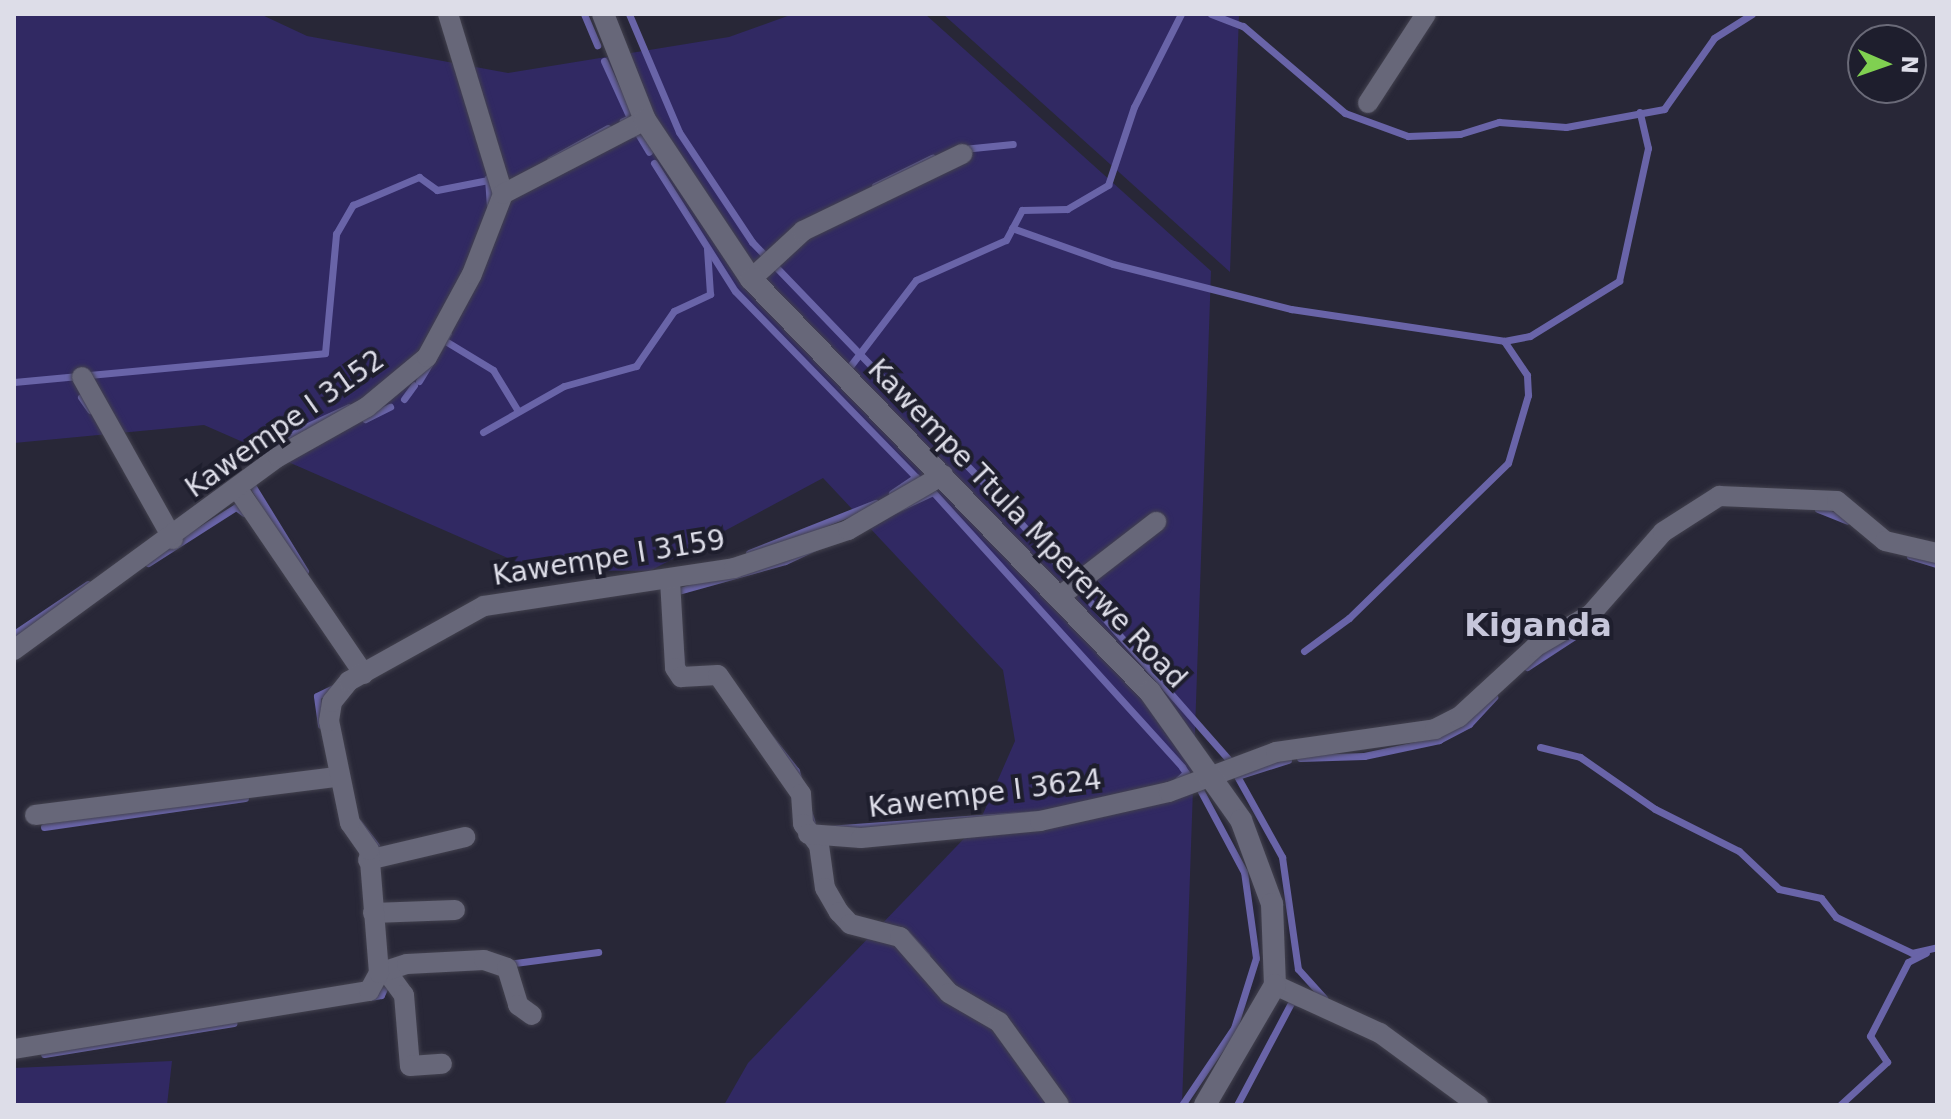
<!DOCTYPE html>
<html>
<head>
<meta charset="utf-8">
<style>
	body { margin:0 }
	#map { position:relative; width:1951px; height:1119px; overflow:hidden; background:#282737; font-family:"DejaVu Sans",sans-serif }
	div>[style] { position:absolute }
	.green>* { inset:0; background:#312963 }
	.stream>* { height:7px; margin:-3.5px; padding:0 3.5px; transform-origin:3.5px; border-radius:3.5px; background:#6964a8 }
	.roads { filter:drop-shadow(0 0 2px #42414e) drop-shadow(0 0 2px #42414e) }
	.minor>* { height:20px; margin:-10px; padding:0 10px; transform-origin:10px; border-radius:10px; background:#676779 }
	.tertiary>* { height:22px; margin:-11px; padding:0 11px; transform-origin:11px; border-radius:11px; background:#676779 }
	span { translate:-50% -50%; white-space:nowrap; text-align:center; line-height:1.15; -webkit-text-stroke:8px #1e1e2d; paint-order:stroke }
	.street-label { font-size:28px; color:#dddde8 }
	.quarter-label { font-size:32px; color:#c6c6da; font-weight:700 }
	.frame { position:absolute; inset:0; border:16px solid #dddde8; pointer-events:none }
	.north { position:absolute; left:1847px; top:24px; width:80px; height:80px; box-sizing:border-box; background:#1e1e2d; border:2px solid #6a6a78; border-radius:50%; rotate:92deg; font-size:22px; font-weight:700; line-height:32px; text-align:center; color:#dddde8 }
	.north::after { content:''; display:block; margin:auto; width:28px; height:36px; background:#80d051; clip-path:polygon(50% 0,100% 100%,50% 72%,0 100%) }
</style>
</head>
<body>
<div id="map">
	<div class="green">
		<div style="clip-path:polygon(14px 14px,260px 14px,307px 36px,508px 73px,729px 37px,793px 14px,925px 14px,1211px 271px,1182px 1105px,724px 1105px,748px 1063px,979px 823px,1015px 741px,1003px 670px,823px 478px,650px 571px,535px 570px,204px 425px,14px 443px)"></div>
		<div style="clip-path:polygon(943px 14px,1239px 14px,1230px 272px)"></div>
		<div style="clip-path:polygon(172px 1061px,167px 1105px,14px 1105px,14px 1068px)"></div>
	</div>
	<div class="stream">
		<div style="left:584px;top:14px;width:34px;rotate:67deg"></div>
		<div style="left:629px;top:14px;width:128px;rotate:67deg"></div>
		<div style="left:679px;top:132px;width:132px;rotate:56.4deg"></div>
		<div style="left:752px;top:242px;width:365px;rotate:46.1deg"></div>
		<div style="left:1005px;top:505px;width:342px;rotate:48.7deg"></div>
		<div style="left:1211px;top:14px;width:34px;rotate:21deg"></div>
		<div style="left:1243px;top:26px;width:134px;rotate:40.5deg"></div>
		<div style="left:1345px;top:113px;width:67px;rotate:20.1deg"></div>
		<div style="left:1408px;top:136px;width:52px;rotate:-2.2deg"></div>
		<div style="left:1460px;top:134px;width:41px;rotate:-17.1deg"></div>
		<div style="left:1499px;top:122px;width:67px;rotate:4.3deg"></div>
		<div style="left:1566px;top:127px;width:100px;rotate:-10.4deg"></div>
		<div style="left:1664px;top:109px;width:87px;rotate:-54.8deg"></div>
		<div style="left:1714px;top:38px;width:45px;rotate:-32.3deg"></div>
		<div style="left:604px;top:61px;width:63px;rotate:65.5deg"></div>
		<div style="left:630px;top:118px;width:8px;rotate:157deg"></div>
		<div style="left:632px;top:134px;width:5px;rotate:-22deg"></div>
		<div style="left:637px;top:132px;width:23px;rotate:59deg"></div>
		<div style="left:963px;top:149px;width:50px;rotate:-5.7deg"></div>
		<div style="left:550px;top:160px;width:66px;rotate:-28.9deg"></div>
		<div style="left:654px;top:163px;width:151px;rotate:57.7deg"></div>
		<div style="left:735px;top:291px;width:260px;rotate:45.8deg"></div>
		<div style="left:916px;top:477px;width:29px;rotate:146deg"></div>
		<div style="left:488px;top:178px;width:28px;rotate:86deg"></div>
		<div style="left:875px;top:186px;width:64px;rotate:-26.2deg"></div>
		<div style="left:1012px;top:228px;width:107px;rotate:19.6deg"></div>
		<div style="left:1113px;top:264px;width:184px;rotate:14.2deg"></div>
		<div style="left:1291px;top:309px;width:215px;rotate:8.5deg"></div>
		<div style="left:447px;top:342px;width:54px;rotate:31.3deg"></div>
		<div style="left:493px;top:370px;width:48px;rotate:58.6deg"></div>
		<div style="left:851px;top:365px;width:107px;rotate:-52.6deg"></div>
		<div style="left:916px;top:280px;width:98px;rotate:-24deg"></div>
		<div style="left:1006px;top:240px;width:34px;rotate:-62deg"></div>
		<div style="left:1022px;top:210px;width:45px;rotate:-1.3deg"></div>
		<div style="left:1067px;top:209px;width:48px;rotate:-30.3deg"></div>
		<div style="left:1108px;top:185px;width:82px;rotate:-71.6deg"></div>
		<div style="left:1134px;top:107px;width:104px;rotate:-63.2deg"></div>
		<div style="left:419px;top:381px;width:56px;rotate:-58.9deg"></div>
		<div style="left:14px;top:382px;width:312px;rotate:-5.3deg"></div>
		<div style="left:325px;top:353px;width:120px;rotate:-84.7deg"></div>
		<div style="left:336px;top:234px;width:34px;rotate:-60deg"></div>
		<div style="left:353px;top:205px;width:72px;rotate:-23deg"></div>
		<div style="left:419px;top:177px;width:22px;rotate:36deg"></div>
		<div style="left:437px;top:190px;width:52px;rotate:-11.1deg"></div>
		<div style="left:81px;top:397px;width:16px;rotate:55deg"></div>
		<div style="left:404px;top:399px;width:17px;rotate:-54deg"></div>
		<div style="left:365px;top:419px;width:28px;rotate:-26deg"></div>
		<div style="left:308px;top:426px;width:45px;rotate:-24.9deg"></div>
		<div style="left:483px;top:432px;width:93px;rotate:-29.6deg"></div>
		<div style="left:564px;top:386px;width:75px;rotate:-15.5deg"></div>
		<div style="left:636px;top:366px;width:67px;rotate:-55.4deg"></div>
		<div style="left:674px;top:311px;width:40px;rotate:-25deg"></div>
		<div style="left:710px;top:294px;width:45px;rotate:-93.8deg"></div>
		<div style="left:266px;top:455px;width:45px;rotate:-36.9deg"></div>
		<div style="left:252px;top:485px;width:101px;rotate:58.4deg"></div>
		<div style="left:933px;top:492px;width:371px;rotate:47.8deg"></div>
		<div style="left:1182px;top:767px;width:7px;rotate:56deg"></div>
		<div style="left:1186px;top:773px;width:18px;rotate:139deg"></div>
		<div style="left:1172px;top:785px;width:112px;rotate:166.1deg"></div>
		<div style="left:1063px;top:812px;width:250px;rotate:175.9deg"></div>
		<div style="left:814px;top:830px;width:62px;rotate:-107deg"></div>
		<div style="left:796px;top:771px;width:125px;rotate:-127.9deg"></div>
		<div style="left:719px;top:672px;width:37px;rotate:177deg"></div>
		<div style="left:682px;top:674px;width:82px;rotate:-94.9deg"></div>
		<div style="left:675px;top:592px;width:114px;rotate:-15.7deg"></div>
		<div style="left:785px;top:561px;width:163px;rotate:-25deg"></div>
		<div style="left:1818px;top:509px;width:31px;rotate:22deg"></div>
		<div style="left:749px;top:553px;width:136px;rotate:-21.6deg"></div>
		<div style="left:1910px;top:556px;width:28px;rotate:17deg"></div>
		<div style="left:148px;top:563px;width:104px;rotate:-32.5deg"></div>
		<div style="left:236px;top:507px;width:10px;rotate:37deg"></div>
		<div style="left:14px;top:634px;width:89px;rotate:-34deg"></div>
		<div style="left:1304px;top:651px;width:56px;rotate:-36.3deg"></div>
		<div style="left:1349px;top:618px;width:222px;rotate:-44.3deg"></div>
		<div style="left:1508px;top:463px;width:71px;rotate:-73.6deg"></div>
		<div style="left:1528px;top:395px;width:20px;rotate:-93deg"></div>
		<div style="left:1527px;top:375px;width:41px;rotate:-124.1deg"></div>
		<div style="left:1504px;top:341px;width:26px;rotate:-11deg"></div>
		<div style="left:1530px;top:336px;width:105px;rotate:-31.7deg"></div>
		<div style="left:1619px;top:281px;width:136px;rotate:-77.7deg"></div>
		<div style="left:1648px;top:148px;width:37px;rotate:-103deg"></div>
		<div style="left:1527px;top:667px;width:79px;rotate:-33.1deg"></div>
		<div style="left:321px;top:725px;width:29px;rotate:-98deg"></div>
		<div style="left:317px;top:696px;width:25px;rotate:-26deg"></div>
		<div style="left:1540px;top:747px;width:41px;rotate:14deg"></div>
		<div style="left:1580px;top:757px;width:91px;rotate:34.7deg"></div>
		<div style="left:1655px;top:809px;width:94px;rotate:26.6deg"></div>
		<div style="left:1739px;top:851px;width:55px;rotate:43.5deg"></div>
		<div style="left:1779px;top:889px;width:43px;rotate:12.1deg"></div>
		<div style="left:1821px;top:898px;width:24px;rotate:52deg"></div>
		<div style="left:1836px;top:917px;width:84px;rotate:25.3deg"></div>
		<div style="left:1912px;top:953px;width:26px;rotate:-13deg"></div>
		<div style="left:1300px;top:758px;width:64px;rotate:-1.8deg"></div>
		<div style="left:1364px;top:756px;width:77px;rotate:-12deg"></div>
		<div style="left:1439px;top:740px;width:34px;rotate:-28deg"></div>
		<div style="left:1469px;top:724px;width:37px;rotate:-47deg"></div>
		<div style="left:1288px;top:760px;width:53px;rotate:162.6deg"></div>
		<div style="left:1237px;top:776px;width:93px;rotate:60.9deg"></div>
		<div style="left:1282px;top:857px;width:113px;rotate:81.9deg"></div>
		<div style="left:1298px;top:969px;width:39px;rotate:48deg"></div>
		<div style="left:358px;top:822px;width:30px;rotate:53deg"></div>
		<div style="left:44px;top:827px;width:203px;rotate:-8.2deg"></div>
		<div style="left:906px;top:933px;width:30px;rotate:48deg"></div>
		<div style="left:507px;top:964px;width:92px;rotate:-7.5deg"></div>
		<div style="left:370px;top:997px;width:11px;rotate:-10deg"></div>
		<div style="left:381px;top:995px;width:17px;rotate:-65deg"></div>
		<div style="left:44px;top:1054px;width:192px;rotate:-9.3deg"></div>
		<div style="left:1182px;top:1105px;width:93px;rotate:-56deg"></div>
		<div style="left:1234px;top:1028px;width:73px;rotate:-72.6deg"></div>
		<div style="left:1256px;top:958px;width:87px;rotate:-97.9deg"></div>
		<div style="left:1244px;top:872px;width:100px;rotate:-118.1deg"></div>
		<div style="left:1237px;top:1105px;width:118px;rotate:-62.1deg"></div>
		<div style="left:1292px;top:1001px;width:7px;rotate:16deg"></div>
		<div style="left:1840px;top:1105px;width:64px;rotate:-42.5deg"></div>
		<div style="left:1887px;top:1062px;width:31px;rotate:-123deg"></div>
		<div style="left:1870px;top:1036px;width:83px;rotate:-62.8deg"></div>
		<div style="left:1908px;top:962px;width:20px;rotate:-27deg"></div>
	</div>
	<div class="roads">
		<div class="minor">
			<div style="left:448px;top:14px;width:188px;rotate:73deg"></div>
			<div style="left:1368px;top:103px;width:106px;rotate:-56.9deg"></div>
			<div style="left:751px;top:279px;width:71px;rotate:-42.7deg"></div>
			<div style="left:803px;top:231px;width:177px;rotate:-25.8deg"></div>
			<div style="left:82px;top:377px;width:186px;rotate:60.7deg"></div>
			<div style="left:237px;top:488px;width:225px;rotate:55.7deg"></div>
			<div style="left:670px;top:580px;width:88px;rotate:86.7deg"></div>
			<div style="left:675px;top:668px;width:11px;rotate:56deg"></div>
			<div style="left:681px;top:677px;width:37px;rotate:-3deg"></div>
			<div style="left:718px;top:675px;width:145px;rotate:55.1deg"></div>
			<div style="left:801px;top:794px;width:30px;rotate:86deg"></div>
			<div style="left:803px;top:824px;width:26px;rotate:53deg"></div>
			<div style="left:819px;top:845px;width:43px;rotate:82.1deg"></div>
			<div style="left:825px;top:888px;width:28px;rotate:60deg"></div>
			<div style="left:839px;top:912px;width:16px;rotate:47deg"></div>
			<div style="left:850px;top:924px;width:52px;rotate:14.6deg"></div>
			<div style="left:900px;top:937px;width:74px;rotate:48.8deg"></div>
			<div style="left:949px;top:993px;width:58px;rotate:30.1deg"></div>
			<div style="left:999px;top:1022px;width:102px;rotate:54.1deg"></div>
			<div style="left:1059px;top:597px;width:123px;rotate:-37.7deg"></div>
			<div style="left:14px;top:650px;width:327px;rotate:-36.2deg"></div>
			<div style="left:278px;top:457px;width:102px;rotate:-29.3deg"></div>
			<div style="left:367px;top:407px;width:78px;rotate:-39.8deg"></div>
			<div style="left:427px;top:357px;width:94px;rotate:-61.5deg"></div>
			<div style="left:472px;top:274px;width:86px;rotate:-68.8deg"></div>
			<div style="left:503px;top:194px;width:160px;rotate:-27.5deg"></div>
			<div style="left:35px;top:815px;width:304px;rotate:-7.2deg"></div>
			<div style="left:808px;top:834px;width:53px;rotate:4.3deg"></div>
			<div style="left:861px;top:838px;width:180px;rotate:-5.4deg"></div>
			<div style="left:1040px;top:821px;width:132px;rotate:-12.7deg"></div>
			<div style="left:1169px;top:792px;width:114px;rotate:-20.5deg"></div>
			<div style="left:1276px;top:752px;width:161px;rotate:-8.2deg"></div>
			<div style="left:1435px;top:729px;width:27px;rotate:-27deg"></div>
			<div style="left:1459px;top:717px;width:103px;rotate:-42.6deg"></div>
			<div style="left:1535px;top:647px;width:65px;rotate:-30.5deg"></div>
			<div style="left:1591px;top:614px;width:109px;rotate:-48.7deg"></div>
			<div style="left:1663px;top:532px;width:67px;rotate:-32.7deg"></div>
			<div style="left:1719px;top:496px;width:118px;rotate:2.4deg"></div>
			<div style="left:1837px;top:501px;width:62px;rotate:39.8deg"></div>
			<div style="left:1885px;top:541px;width:53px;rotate:13deg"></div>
			<div style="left:368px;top:860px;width:100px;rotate:-13.3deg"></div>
			<div style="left:373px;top:913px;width:82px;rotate:-2.1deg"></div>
			<div style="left:387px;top:972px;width:29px;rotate:54deg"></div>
			<div style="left:404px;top:995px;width:71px;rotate:85.2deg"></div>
			<div style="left:410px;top:1066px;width:32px;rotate:-4deg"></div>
			<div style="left:379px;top:973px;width:29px;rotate:-18deg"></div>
			<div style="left:407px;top:964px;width:77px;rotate:-3deg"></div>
			<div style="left:484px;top:960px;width:24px;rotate:19deg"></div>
			<div style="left:507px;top:968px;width:39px;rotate:73deg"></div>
			<div style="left:518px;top:1005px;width:17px;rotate:36deg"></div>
			<div style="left:1275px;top:985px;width:115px;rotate:24.6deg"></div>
			<div style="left:1380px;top:1033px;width:122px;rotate:36.3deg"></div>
			<div style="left:14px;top:1049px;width:360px;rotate:-9.3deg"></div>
			<div style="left:369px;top:991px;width:21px;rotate:-61deg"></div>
			<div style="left:379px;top:973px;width:123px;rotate:-94.6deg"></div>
			<div style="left:369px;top:850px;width:33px;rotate:-125deg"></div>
			<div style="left:350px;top:823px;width:104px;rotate:-101.6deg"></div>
			<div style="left:329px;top:721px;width:19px;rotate:-81deg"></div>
			<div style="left:332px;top:702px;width:27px;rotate:-51deg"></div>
			<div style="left:349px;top:681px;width:154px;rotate:-29.1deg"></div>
			<div style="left:484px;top:606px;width:253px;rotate:-8.6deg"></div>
			<div style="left:734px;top:568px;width:120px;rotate:-18.4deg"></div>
			<div style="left:848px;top:530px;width:110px;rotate:-30.1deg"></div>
		</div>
		<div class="tertiary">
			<div style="left:603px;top:14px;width:114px;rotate:68.4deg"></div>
			<div style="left:645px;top:120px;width:191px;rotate:56.3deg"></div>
			<div style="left:751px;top:279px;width:574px;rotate:45.99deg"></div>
			<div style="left:1150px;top:692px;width:157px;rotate:54.6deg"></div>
			<div style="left:1241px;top:820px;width:90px;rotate:69.7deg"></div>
			<div style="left:1272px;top:904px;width:81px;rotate:87.9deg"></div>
			<div style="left:1275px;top:985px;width:139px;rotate:120.3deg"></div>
		</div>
	</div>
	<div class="street-label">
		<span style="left:285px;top:424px;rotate:-35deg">Kawempe I 3152</span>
		<span style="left:1027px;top:524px;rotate:46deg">Kawempe Ttula Mpererwe Road</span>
		<span style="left:609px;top:558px;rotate:-9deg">Kawempe I 3159</span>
		<span style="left:985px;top:794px;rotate:-7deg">Kawempe I 3624</span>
	</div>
	<div class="quarter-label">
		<span style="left:1538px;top:625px">Kiganda</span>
	</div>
	<div class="frame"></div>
	<div class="north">N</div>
</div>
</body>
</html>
